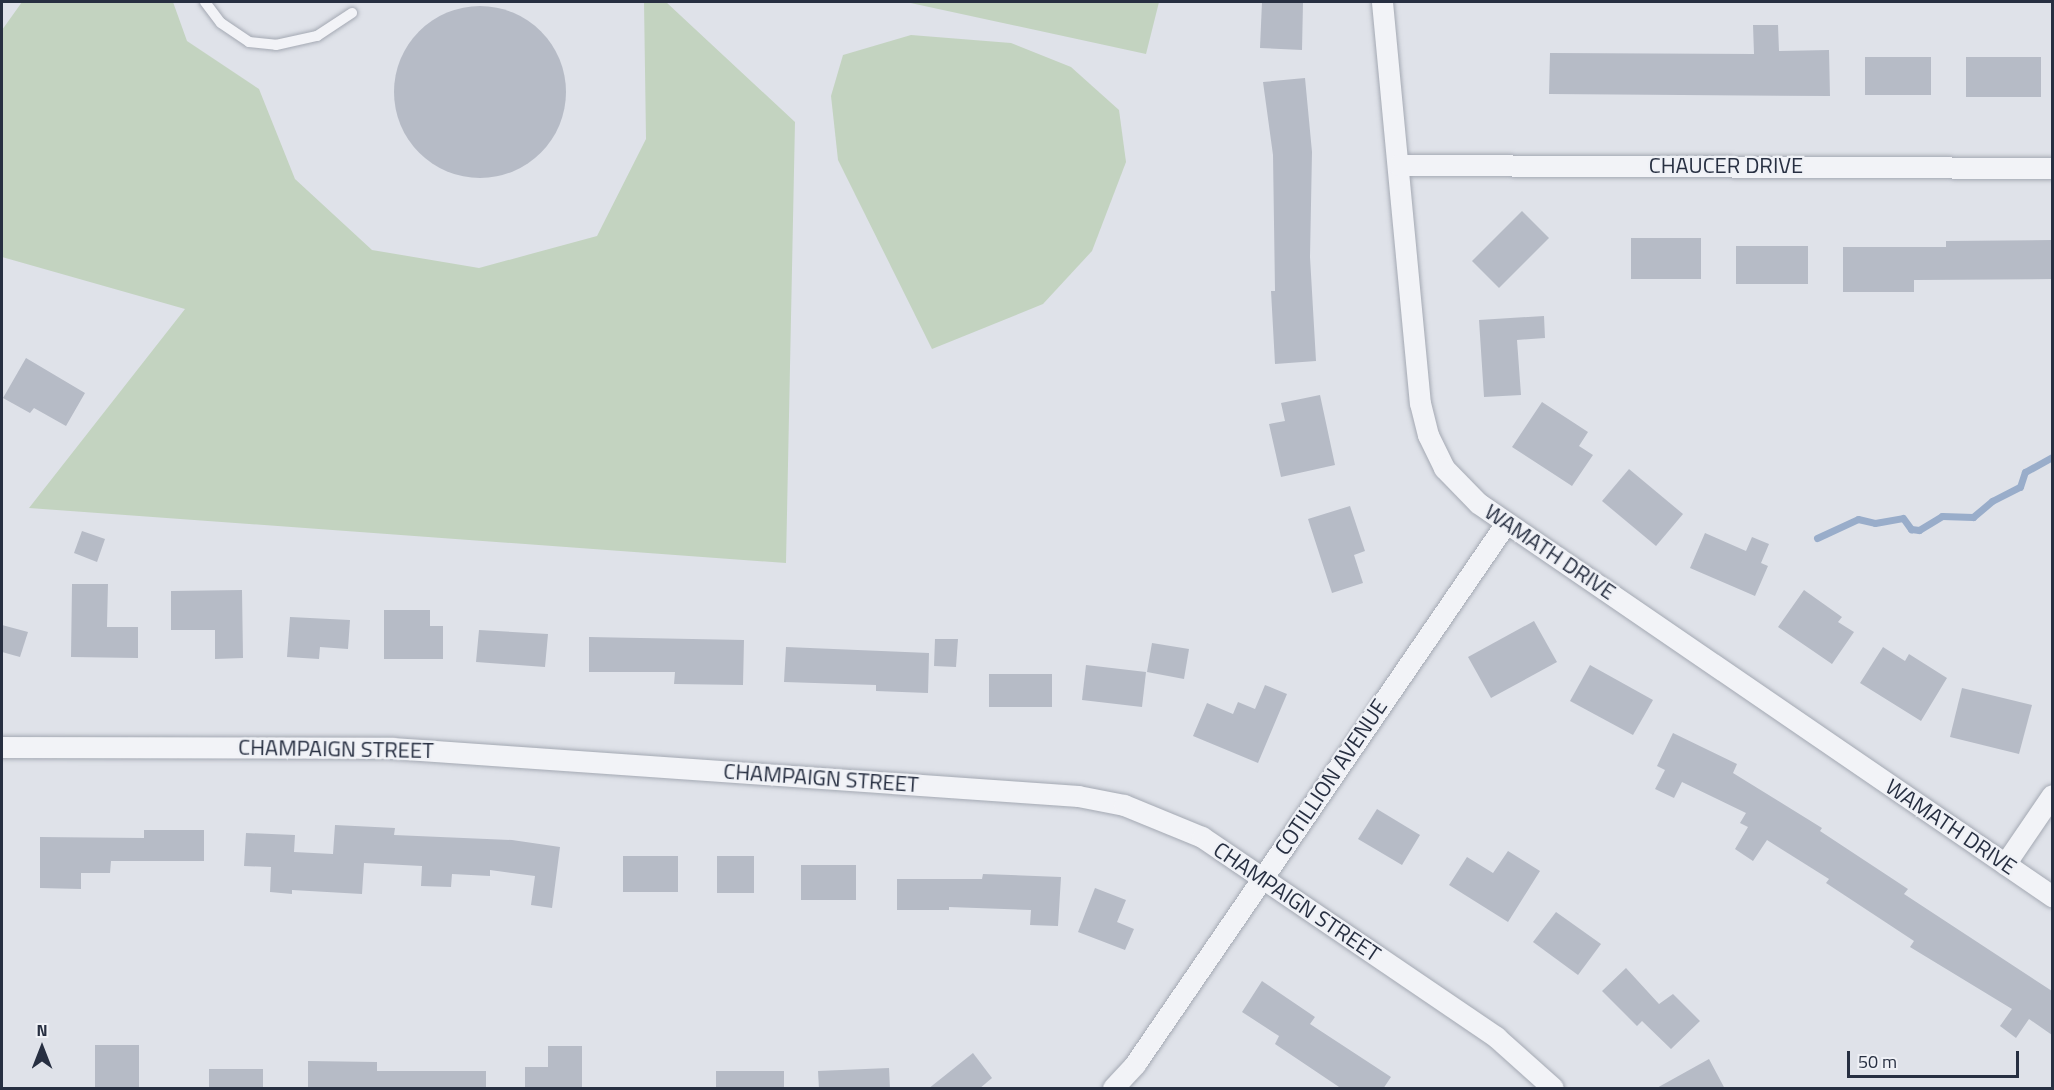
<!DOCTYPE html>
<html>
<head>
<meta charset="utf-8">
<style>
	body { margin:0 }
	#map { position:relative; width:2054px; height:1090px; overflow:hidden; background:#dfe2e9; font-family:"Titillium Web",sans-serif }
	div>[style] { position:absolute }
	.green>* { inset:0; background:#c3d3c0 }
	.stream>* { height:7px; margin:-3.5px; padding:0 3.5px; transform-origin:3.5px; border-radius:3.5px; background:#99adca }
	.building>* { inset:0; background:#b6bbc6 }
	.round { border-radius:50% }
	.roads { filter:drop-shadow(0 0 2px #a4a9b3) drop-shadow(0 0 2px #a4a9b3) }
	.service>* { height:10px; margin:-5px; padding:0 5px; transform-origin:5px; border-radius:5px; background:#f2f3f7 }
	.minor>* { height:21px; margin:-10.5px; padding:0 10.5px; transform-origin:10.5px; border-radius:10.5px; background:#f2f3f7 }
	span { translate:-50% -50%; white-space:nowrap; text-align:center; line-height:1.15; -webkit-text-stroke:4.5px #eff1f6; paint-order:stroke }
	.street-label { font-size:22px; color:#272f41 }
	.frame { position:absolute; inset:0; border:3px solid #272f41; pointer-events:none }
	.north { position:absolute; left:12px; top:1018px; width:60px; height:60px; -webkit-text-stroke:4px #eff1f6; paint-order:stroke; rotate:0deg; font-size:16px; font-weight:700; line-height:24px; text-align:center; color:#272f41 }
	.north::after { content:''; display:block; margin:auto; width:21px; height:27px; background:#272f41; clip-path:polygon(50% 0,100% 100%,50% 72%,0 100%) }
	.scale { position:absolute; left:1847px; top:1051px; width:172px; height:27px; box-sizing:border-box; border:3px solid #272f41; border-top:0; padding-left:8px; font-size:18px; line-height:21px; white-space:nowrap; color:#272f41; -webkit-text-stroke:4px #eff1f6; paint-order:stroke }
</style>
</head>
<body>
<div id="map">
	<div class="green">
		<div style="clip-path:polygon(22px 2px,173px 2px,187px 41px,259px 89px,295px 179px,372px 250px,479px 268px,597px 236px,646px 139px,644px 2px,666px 2px,795px 122px,786px 563px,29px 508px,185px 309px,2px 257px,2px 30px)"></div>
		<div style="clip-path:polygon(906px 2px,1159px 2px,1146px 54px)"></div>
		<div style="clip-path:polygon(911px 35px,1011px 43px,1071px 67px,1119px 110px,1126px 162px,1092px 251px,1043px 304px,932px 349px,838px 160px,831px 96px,843px 55px)"></div>
	</div>
	<div class="stream">
		<div style="left:1817px;top:538px;width:45px;rotate:-24.9deg"></div>
		<div style="left:1858px;top:519px;width:17px;rotate:13deg"></div>
		<div style="left:1875px;top:523px;width:28px;rotate:-10deg"></div>
		<div style="left:1903px;top:518px;width:14px;rotate:54deg"></div>
		<div style="left:1911px;top:529px;width:8px;rotate:7deg"></div>
		<div style="left:1919px;top:530px;width:27px;rotate:-31deg"></div>
		<div style="left:1942px;top:516px;width:31px;rotate:2deg"></div>
		<div style="left:1973px;top:517px;width:25px;rotate:-40deg"></div>
		<div style="left:1992px;top:501px;width:31px;rotate:-27deg"></div>
		<div style="left:2020px;top:487px;width:16px;rotate:-72deg"></div>
		<div style="left:2025px;top:472px;width:31px;rotate:-29deg"></div>
	</div>
	<div class="building">
		<div style="clip-path:polygon(1262px 2px,1303px 2px,1302px 50px,1260px 48px)"></div>
		<div class="round" style="left:394px;top:6px;width:172px;height:172px"></div>
		<div style="clip-path:polygon(1753px 25px,1778px 25px,1779px 51px,1829px 50px,1830px 96px,1549px 94px,1550px 53px,1754px 54px)"></div>
		<div style="clip-path:polygon(1865px 57px,1931px 57px,1931px 95px,1865px 95px)"></div>
		<div style="clip-path:polygon(1966px 57px,2041px 57px,2041px 97px,1966px 97px)"></div>
		<div style="clip-path:polygon(1305px 78px,1312px 152px,1310px 257px,1316px 361px,1275px 364px,1271px 291px,1275px 291px,1273px 155px,1263px 82px)"></div>
		<div style="clip-path:polygon(1522px 211px,1549px 238px,1499px 288px,1472px 261px)"></div>
		<div style="clip-path:polygon(1631px 238px,1701px 238px,1701px 279px,1631px 279px)"></div>
		<div style="clip-path:polygon(2052px 240px,2052px 279px,1914px 280px,1914px 292px,1843px 292px,1843px 247px,1946px 247px,1946px 241px)"></div>
		<div style="clip-path:polygon(1736px 246px,1808px 246px,1808px 284px,1736px 284px)"></div>
		<div style="clip-path:polygon(1544px 316px,1545px 338px,1517px 340px,1521px 395px,1484px 397px,1479px 320px)"></div>
		<div style="clip-path:polygon(26px 358px,85px 393px,66px 426px,34px 408px,30px 413px,3px 398px)"></div>
		<div style="clip-path:polygon(1320px 395px,1335px 465px,1281px 477px,1269px 424px,1285px 421px,1281px 403px)"></div>
		<div style="clip-path:polygon(1542px 402px,1588px 432px,1579px 446px,1593px 455px,1572px 486px,1512px 447px)"></div>
		<div style="clip-path:polygon(1629px 469px,1683px 514px,1656px 546px,1602px 501px)"></div>
		<div style="clip-path:polygon(1350px 506px,1365px 551px,1354px 555px,1363px 583px,1332px 593px,1308px 519px)"></div>
		<div style="clip-path:polygon(82px 531px,105px 539px,97px 562px,74px 553px)"></div>
		<div style="clip-path:polygon(1705px 533px,1746px 551px,1752px 537px,1769px 544px,1761px 563px,1768px 566px,1755px 596px,1690px 568px)"></div>
		<div style="clip-path:polygon(72px 584px,108px 584px,107px 627px,138px 627px,138px 658px,71px 657px)"></div>
		<div style="clip-path:polygon(242px 590px,243px 658px,215px 659px,215px 630px,171px 630px,171px 591px)"></div>
		<div style="clip-path:polygon(1804px 590px,1842px 617px,1838px 622px,1854px 632px,1832px 664px,1778px 627px)"></div>
		<div style="clip-path:polygon(384px 610px,430px 610px,430px 626px,443px 626px,443px 659px,384px 659px)"></div>
		<div style="clip-path:polygon(290px 617px,350px 620px,348px 649px,320px 647px,319px 659px,287px 657px)"></div>
		<div style="clip-path:polygon(1534px 621px,1557px 662px,1491px 698px,1468px 657px)"></div>
		<div style="clip-path:polygon(2px 625px,28px 632px,20px 657px,2px 652px)"></div>
		<div style="clip-path:polygon(479px 630px,548px 634px,545px 667px,476px 662px)"></div>
		<div style="clip-path:polygon(589px 637px,744px 640px,743px 685px,674px 684px,675px 672px,589px 672px)"></div>
		<div style="clip-path:polygon(935px 639px,958px 639px,956px 667px,934px 666px)"></div>
		<div style="clip-path:polygon(1152px 643px,1189px 649px,1184px 679px,1147px 672px)"></div>
		<div style="clip-path:polygon(786px 647px,929px 653px,928px 693px,876px 691px,876px 685px,784px 682px)"></div>
		<div style="clip-path:polygon(1883px 647px,1905px 661px,1909px 654px,1947px 678px,1921px 721px,1860px 683px)"></div>
		<div style="clip-path:polygon(1086px 665px,1146px 672px,1142px 707px,1082px 700px)"></div>
		<div style="clip-path:polygon(1590px 665px,1653px 700px,1633px 735px,1570px 701px)"></div>
		<div style="clip-path:polygon(989px 674px,1052px 674px,1052px 707px,989px 707px)"></div>
		<div style="clip-path:polygon(1265px 685px,1287px 694px,1258px 763px,1193px 736px,1207px 703px,1233px 714px,1238px 702px,1255px 709px)"></div>
		<div style="clip-path:polygon(1962px 688px,2032px 705px,2019px 754px,1950px 737px)"></div>
		<div style="clip-path:polygon(1673px 733px,1737px 764px,1733px 773px,1822px 828px,1820px 831px,1908px 889px,1904px 894px,2052px 991px,2052px 1035px,2029px 1019px,2016px 1038px,2000px 1026px,2012px 1009px,1910px 947px,1914px 941px,1826px 883px,1829px 879px,1767px 840px,1753px 861px,1735px 849px,1748px 827px,1740px 823px,1746px 813px,1682px 782px,1674px 798px,1655px 789px,1665px 770px,1657px 766px)"></div>
		<div style="clip-path:polygon(1377px 809px,1420px 835px,1402px 865px,1358px 839px)"></div>
		<div style="clip-path:polygon(335px 825px,395px 828px,394px 835px,512px 840px,560px 847px,552px 908px,531px 905px,535px 876px,490px 870px,490px 876px,452px 874px,451px 887px,421px 886px,422px 866px,364px 863px,362px 894px,292px 890px,292px 894px,270px 892px,271px 867px,244px 866px,246px 833px,295px 835px,294px 852px,333px 854px)"></div>
		<div style="clip-path:polygon(144px 830px,204px 830px,204px 861px,111px 861px,110px 873px,81px 873px,81px 889px,40px 888px,40px 837px,144px 838px)"></div>
		<div style="clip-path:polygon(1508px 851px,1540px 871px,1508px 922px,1449px 885px,1467px 857px,1493px 873px)"></div>
		<div style="clip-path:polygon(623px 856px,678px 856px,678px 892px,623px 892px)"></div>
		<div style="clip-path:polygon(717px 856px,754px 856px,754px 893px,717px 893px)"></div>
		<div style="clip-path:polygon(801px 865px,856px 865px,856px 900px,801px 900px)"></div>
		<div style="clip-path:polygon(983px 874px,1061px 877px,1058px 926px,1030px 925px,1031px 910px,949px 907px,949px 910px,897px 910px,897px 879px,982px 879px)"></div>
		<div style="clip-path:polygon(1095px 888px,1126px 900px,1117px 922px,1134px 929px,1125px 950px,1078px 932px)"></div>
		<div style="clip-path:polygon(1556px 912px,1601px 944px,1578px 975px,1533px 942px)"></div>
		<div style="clip-path:polygon(1626px 968px,1659px 1004px,1673px 994px,1700px 1021px,1671px 1049px,1642px 1021px,1637px 1026px,1602px 991px)"></div>
		<div style="clip-path:polygon(1262px 981px,1315px 1017px,1310px 1024px,1391px 1077px,1383px 1089px,1342px 1089px,1275px 1044px,1279px 1036px,1242px 1012px)"></div>
		<div style="clip-path:polygon(95px 1045px,139px 1045px,139px 1089px,95px 1089px)"></div>
		<div style="clip-path:polygon(548px 1046px,582px 1046px,582px 1089px,525px 1089px,525px 1067px,548px 1067px)"></div>
		<div style="clip-path:polygon(973px 1053px,992px 1078px,979px 1089px,928px 1089px)"></div>
		<div style="clip-path:polygon(1709px 1059px,1725px 1089px,1655px 1089px)"></div>
		<div style="clip-path:polygon(308px 1061px,377px 1062px,377px 1071px,486px 1071px,486px 1089px,308px 1089px)"></div>
		<div style="clip-path:polygon(889px 1068px,890px 1089px,819px 1089px,818px 1071px)"></div>
		<div style="clip-path:polygon(209px 1069px,263px 1069px,263px 1089px,209px 1089px)"></div>
		<div style="clip-path:polygon(716px 1071px,784px 1071px,784px 1089px,716px 1089px)"></div>
	</div>
	<div class="roads">
		<div class="service">
			<div style="left:205px;top:2px;width:26px;rotate:53deg"></div>
			<div style="left:221px;top:23px;width:34px;rotate:34deg"></div>
			<div style="left:249px;top:42px;width:27px;rotate:6deg"></div>
			<div style="left:276px;top:45px;width:42px;rotate:-12.4deg"></div>
			<div style="left:317px;top:36px;width:42px;rotate:-33.3deg"></div>
		</div>
		<div class="minor">
			<div style="left:1382px;top:2px;width:403px;rotate:84.6deg"></div>
			<div style="left:1420px;top:403px;width:33px;rotate:76deg"></div>
			<div style="left:1428px;top:435px;width:37px;rotate:64deg"></div>
			<div style="left:1444px;top:468px;width:49px;rotate:45.8deg"></div>
			<div style="left:1478px;top:503px;width:696px;rotate:34.4deg"></div>
			<div style="left:1399px;top:165px;width:653px;rotate:0.26deg"></div>
			<div style="left:2px;top:747px;width:390px;rotate:0.1deg"></div>
			<div style="left:392px;top:748px;width:688px;rotate:4deg"></div>
			<div style="left:1078px;top:796px;width:47px;rotate:11.1deg"></div>
			<div style="left:1124px;top:805px;width:84px;rotate:22.3deg"></div>
			<div style="left:1202px;top:837px;width:356px;rotate:34.2deg"></div>
			<div style="left:1496px;top:1037px;width:76px;rotate:41.8deg"></div>
			<div style="left:2005px;top:864px;width:83px;rotate:-55.7deg"></div>
			<div style="left:1113px;top:1088px;width:33px;rotate:-47deg"></div>
			<div style="left:1135px;top:1064px;width:656px;rotate:-55.56deg"></div>
		</div>
	</div>
	<div class="street-label">
		<span style="left:1726px;top:166px">CHAUCER DRIVE</span>
		<span style="left:1550px;top:552px;rotate:34deg">WAMATH DRIVE</span>
		<span style="left:336px;top:749px;rotate:1deg">CHAMPAIGN STREET</span>
		<span style="left:1331px;top:777px;rotate:-56deg">COTILLION AVENUE</span>
		<span style="left:821px;top:778px;rotate:4deg">CHAMPAIGN STREET</span>
		<span style="left:1951px;top:827px;rotate:34deg">WAMATH DRIVE</span>
		<span style="left:1297px;top:902px;rotate:34deg">CHAMPAIGN STREET</span>
	</div>
	<div class="frame"></div>
	<div class="north">N</div>
	<div class="scale">50 m</div>
</div>
</body>
</html>
